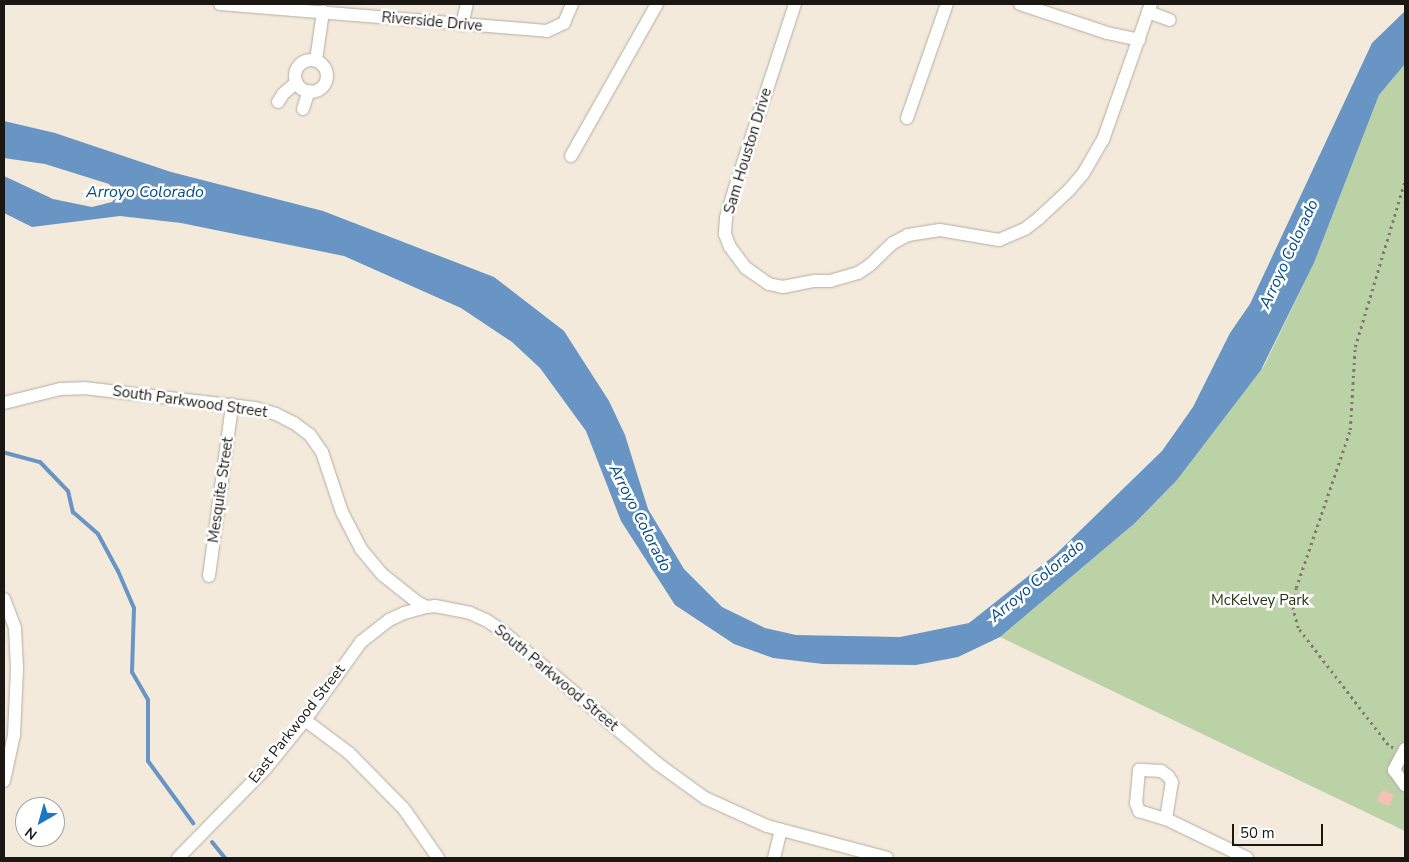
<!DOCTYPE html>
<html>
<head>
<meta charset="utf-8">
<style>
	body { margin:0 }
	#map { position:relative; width:1409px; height:862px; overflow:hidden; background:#f3eadb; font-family:"Nunito Sans",sans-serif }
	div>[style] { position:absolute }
	.green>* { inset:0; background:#bbd2a6 }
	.water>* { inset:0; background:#6895c3 }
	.stream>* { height:4px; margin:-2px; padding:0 2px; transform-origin:2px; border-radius:2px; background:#6895c3 }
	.building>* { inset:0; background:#f8bfb5 }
	.path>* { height:2.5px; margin-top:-1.25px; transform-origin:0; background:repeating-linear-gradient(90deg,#7f796f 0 2.5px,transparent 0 6.5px) }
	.roads { filter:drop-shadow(0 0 1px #b5ac9e) drop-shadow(0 0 1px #b5ac9e) }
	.minor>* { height:12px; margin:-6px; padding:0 6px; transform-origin:6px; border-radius:6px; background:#fff }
	.minor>.ring { margin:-6px; padding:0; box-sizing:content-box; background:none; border:12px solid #fff; border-radius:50% }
	span { translate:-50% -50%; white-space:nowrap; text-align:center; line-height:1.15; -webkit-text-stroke:5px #fff; paint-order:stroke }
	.street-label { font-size:15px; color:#1b1813 }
	.park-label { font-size:15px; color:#23360c }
	.water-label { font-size:16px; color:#004c85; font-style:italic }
	.frame { position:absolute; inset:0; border:5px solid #1b1813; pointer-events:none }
	.north { position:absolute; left:15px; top:797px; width:50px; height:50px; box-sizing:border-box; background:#fff; border:1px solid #a4a3a1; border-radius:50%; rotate:218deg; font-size:14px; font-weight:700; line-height:20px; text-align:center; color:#1b1813 }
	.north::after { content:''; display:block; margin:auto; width:18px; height:22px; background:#1977c3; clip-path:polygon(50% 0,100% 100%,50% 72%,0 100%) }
	.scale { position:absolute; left:1232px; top:824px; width:91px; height:22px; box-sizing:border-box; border:2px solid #1b1813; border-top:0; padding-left:6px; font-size:15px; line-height:18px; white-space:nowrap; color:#1b1813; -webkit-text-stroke:4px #fff; paint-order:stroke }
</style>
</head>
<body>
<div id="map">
	<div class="green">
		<div style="clip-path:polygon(1405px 64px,1405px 831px,1000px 637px,1135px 523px,1177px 480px,1264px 366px,1314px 263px,1379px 95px)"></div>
	</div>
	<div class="water">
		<div style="clip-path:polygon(1405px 11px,1405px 64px,1379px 95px,1314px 263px,1261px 370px,1177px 480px,1135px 523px,1000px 637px,958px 657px,916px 665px,823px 664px,773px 658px,734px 644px,675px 605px,621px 521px,586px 431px,540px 368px,512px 342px,461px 308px,344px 256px,181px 223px,120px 216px,32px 227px,4px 213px,4px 176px,53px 199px,92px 207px,112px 202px,118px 195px,109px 184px,45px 164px,4px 158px,4px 121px,55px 133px,171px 172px,323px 211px,494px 277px,564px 331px,609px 401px,625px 435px,648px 509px,684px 569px,722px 607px,765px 628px,796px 635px,900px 637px,969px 623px,1056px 554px,1162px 451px,1193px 407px,1230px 333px,1250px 304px,1372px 43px)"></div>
	</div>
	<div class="stream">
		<div style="left:6px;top:453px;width:35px;rotate:15deg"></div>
		<div style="left:40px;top:462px;width:40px;rotate:46deg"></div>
		<div style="left:68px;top:491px;width:22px;rotate:77deg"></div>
		<div style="left:73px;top:512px;width:33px;rotate:41deg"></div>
		<div style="left:98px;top:534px;width:42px;rotate:61.6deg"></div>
		<div style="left:118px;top:571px;width:40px;rotate:66.6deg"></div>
		<div style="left:134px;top:608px;width:64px;rotate:91.8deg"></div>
		<div style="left:132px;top:672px;width:32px;rotate:60deg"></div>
		<div style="left:148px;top:700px;width:61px;rotate:90deg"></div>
		<div style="left:148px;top:761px;width:77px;rotate:54deg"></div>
		<div style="left:212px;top:842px;width:21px;rotate:51deg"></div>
	</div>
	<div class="building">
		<div style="clip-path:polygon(1382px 790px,1394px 795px,1389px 806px,1377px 801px)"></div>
	</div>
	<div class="path">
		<div style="left:1393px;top:748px;width:6px;rotate:-149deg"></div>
		<div style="left:1388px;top:745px;width:148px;rotate:-127.6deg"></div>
		<div style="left:1298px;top:628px;width:20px;rotate:-105deg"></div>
		<div style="left:1293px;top:609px;width:21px;rotate:-82deg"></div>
		<div style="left:1296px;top:588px;width:167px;rotate:-71.1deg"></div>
		<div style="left:1350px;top:430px;width:83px;rotate:-86.6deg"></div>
		<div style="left:1355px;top:347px;width:174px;rotate:-73.3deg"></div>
	</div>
	<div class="roads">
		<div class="minor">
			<div style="left:220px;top:4px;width:328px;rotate:4.7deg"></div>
			<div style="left:547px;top:31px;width:19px;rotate:-25deg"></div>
			<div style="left:564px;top:23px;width:21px;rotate:-67deg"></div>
			<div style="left:795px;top:4px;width:197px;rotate:108.1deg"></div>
			<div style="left:734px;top:191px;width:28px;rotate:107deg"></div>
			<div style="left:726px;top:218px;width:16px;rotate:94deg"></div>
			<div style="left:725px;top:234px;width:14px;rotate:69deg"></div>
			<div style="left:730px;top:247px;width:26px;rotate:53deg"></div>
			<div style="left:746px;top:268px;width:28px;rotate:35deg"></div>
			<div style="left:769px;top:284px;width:14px;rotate:12deg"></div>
			<div style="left:783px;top:287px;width:33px;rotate:-11deg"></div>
			<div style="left:815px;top:281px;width:15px"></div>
			<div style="left:830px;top:281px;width:29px;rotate:-16deg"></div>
			<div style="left:858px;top:273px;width:14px;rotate:-34deg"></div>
			<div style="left:870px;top:265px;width:32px;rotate:-44deg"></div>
			<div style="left:893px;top:243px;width:17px;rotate:-28deg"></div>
			<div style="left:908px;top:235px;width:32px;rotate:-9deg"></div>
			<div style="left:940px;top:230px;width:60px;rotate:9.6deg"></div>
			<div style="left:999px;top:240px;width:28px;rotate:-23deg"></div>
			<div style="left:1025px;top:229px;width:18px;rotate:-38deg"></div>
			<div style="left:1039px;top:218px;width:41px;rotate:-43deg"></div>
			<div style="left:1069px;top:190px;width:21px;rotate:-49deg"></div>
			<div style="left:1083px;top:174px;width:39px;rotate:-60deg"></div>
			<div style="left:1103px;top:140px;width:144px;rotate:-70.6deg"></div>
			<div style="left:1020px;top:4px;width:92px;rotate:18.4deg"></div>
			<div style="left:1107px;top:33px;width:33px;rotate:12deg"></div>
			<div style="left:1148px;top:12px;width:23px;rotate:20deg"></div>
			<div style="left:462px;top:25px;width:22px;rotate:-77deg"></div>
			<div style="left:316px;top:60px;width:49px;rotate:-81.7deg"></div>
			<div class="ring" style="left:295px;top:60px;width:20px;height:20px"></div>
			<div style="left:278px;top:102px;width:9px;rotate:-58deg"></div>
			<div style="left:283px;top:94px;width:18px;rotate:-41deg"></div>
			<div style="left:303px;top:109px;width:19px;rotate:-72deg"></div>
			<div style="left:907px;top:118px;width:121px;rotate:-70.7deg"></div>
			<div style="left:571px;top:156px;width:175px;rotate:-60.5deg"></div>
			<div style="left:4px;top:403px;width:58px;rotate:-14deg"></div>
			<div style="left:60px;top:389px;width:24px;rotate:-2deg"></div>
			<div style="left:84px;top:388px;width:172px;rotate:6.7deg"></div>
			<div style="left:255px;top:408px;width:22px;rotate:16deg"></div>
			<div style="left:276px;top:414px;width:20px;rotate:27deg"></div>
			<div style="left:294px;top:423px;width:20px;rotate:37deg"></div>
			<div style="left:310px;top:435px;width:21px;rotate:55deg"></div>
			<div style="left:322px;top:452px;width:63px;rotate:71.6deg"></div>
			<div style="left:342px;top:512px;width:42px;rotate:62.8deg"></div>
			<div style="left:361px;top:549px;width:34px;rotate:50deg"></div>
			<div style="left:383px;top:575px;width:43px;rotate:38.5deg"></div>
			<div style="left:417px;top:602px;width:11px;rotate:27deg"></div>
			<div style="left:427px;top:607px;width:8px;rotate:-7deg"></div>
			<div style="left:435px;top:606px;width:36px;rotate:11deg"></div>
			<div style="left:470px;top:613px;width:17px;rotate:24deg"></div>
			<div style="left:486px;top:620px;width:18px;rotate:34deg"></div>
			<div style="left:501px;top:630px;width:206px;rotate:40.5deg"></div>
			<div style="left:658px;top:764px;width:58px;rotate:35.9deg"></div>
			<div style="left:705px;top:798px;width:68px;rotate:24.3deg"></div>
			<div style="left:767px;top:826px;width:124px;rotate:14.9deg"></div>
			<div style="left:209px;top:576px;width:173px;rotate:-82.3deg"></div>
			<div style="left:4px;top:599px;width:31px;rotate:69deg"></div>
			<div style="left:15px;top:628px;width:41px;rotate:87.2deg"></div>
			<div style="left:17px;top:669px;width:66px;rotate:92.6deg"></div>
			<div style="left:14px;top:735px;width:47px;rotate:102.3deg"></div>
			<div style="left:305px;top:720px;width:55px;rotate:36.9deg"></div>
			<div style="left:349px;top:753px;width:78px;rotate:45.5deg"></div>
			<div style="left:404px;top:809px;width:60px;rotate:55.2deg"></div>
			<div style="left:1405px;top:749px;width:24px;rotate:118deg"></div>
			<div style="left:1394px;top:770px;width:19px;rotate:54deg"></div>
			<div style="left:1166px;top:819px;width:37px;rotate:-81deg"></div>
			<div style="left:1172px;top:782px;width:7px;rotate:-124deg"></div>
			<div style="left:1168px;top:776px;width:9px;rotate:-144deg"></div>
			<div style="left:1161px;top:771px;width:22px;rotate:-177deg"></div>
			<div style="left:1139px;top:770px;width:33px;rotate:95deg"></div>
			<div style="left:1136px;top:803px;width:9px;rotate:69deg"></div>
			<div style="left:1139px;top:811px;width:28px;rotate:17deg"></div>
			<div style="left:1166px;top:819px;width:90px;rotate:25.7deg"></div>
			<div style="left:178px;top:858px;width:126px;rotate:-45.6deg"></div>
			<div style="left:266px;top:768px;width:62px;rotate:-50.9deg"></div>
			<div style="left:305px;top:720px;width:96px;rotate:-54.3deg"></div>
			<div style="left:361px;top:642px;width:36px;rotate:-38deg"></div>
			<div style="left:389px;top:620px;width:17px;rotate:-25deg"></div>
			<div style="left:404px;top:613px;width:24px;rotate:-15deg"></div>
			<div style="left:774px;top:858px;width:29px;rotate:-76deg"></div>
		</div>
	</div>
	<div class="street-label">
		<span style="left:432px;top:22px;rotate:5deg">Riverside Drive</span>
		<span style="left:748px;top:151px;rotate:-73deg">Sam Houston Drive</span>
		<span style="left:190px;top:402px;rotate:8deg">South Parkwood Street</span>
		<span style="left:221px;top:490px;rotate:-82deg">Mesquite Street</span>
		<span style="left:556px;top:678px;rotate:40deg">South Parkwood Street</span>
		<span style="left:297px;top:724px;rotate:-52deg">East Parkwood Street</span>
	</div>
	<div class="park-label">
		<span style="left:1260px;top:601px">McKelvey Park</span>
	</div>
	<div class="water-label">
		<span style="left:145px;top:192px">Arroyo Colorado</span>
		<span style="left:1289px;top:254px;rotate:-65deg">Arroyo Colorado</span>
		<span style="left:640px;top:518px;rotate:63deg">Arroyo Colorado</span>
		<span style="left:1037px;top:581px;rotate:-40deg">Arroyo Colorado</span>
	</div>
	<div class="frame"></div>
	<div class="north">N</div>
	<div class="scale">50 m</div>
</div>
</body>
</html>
